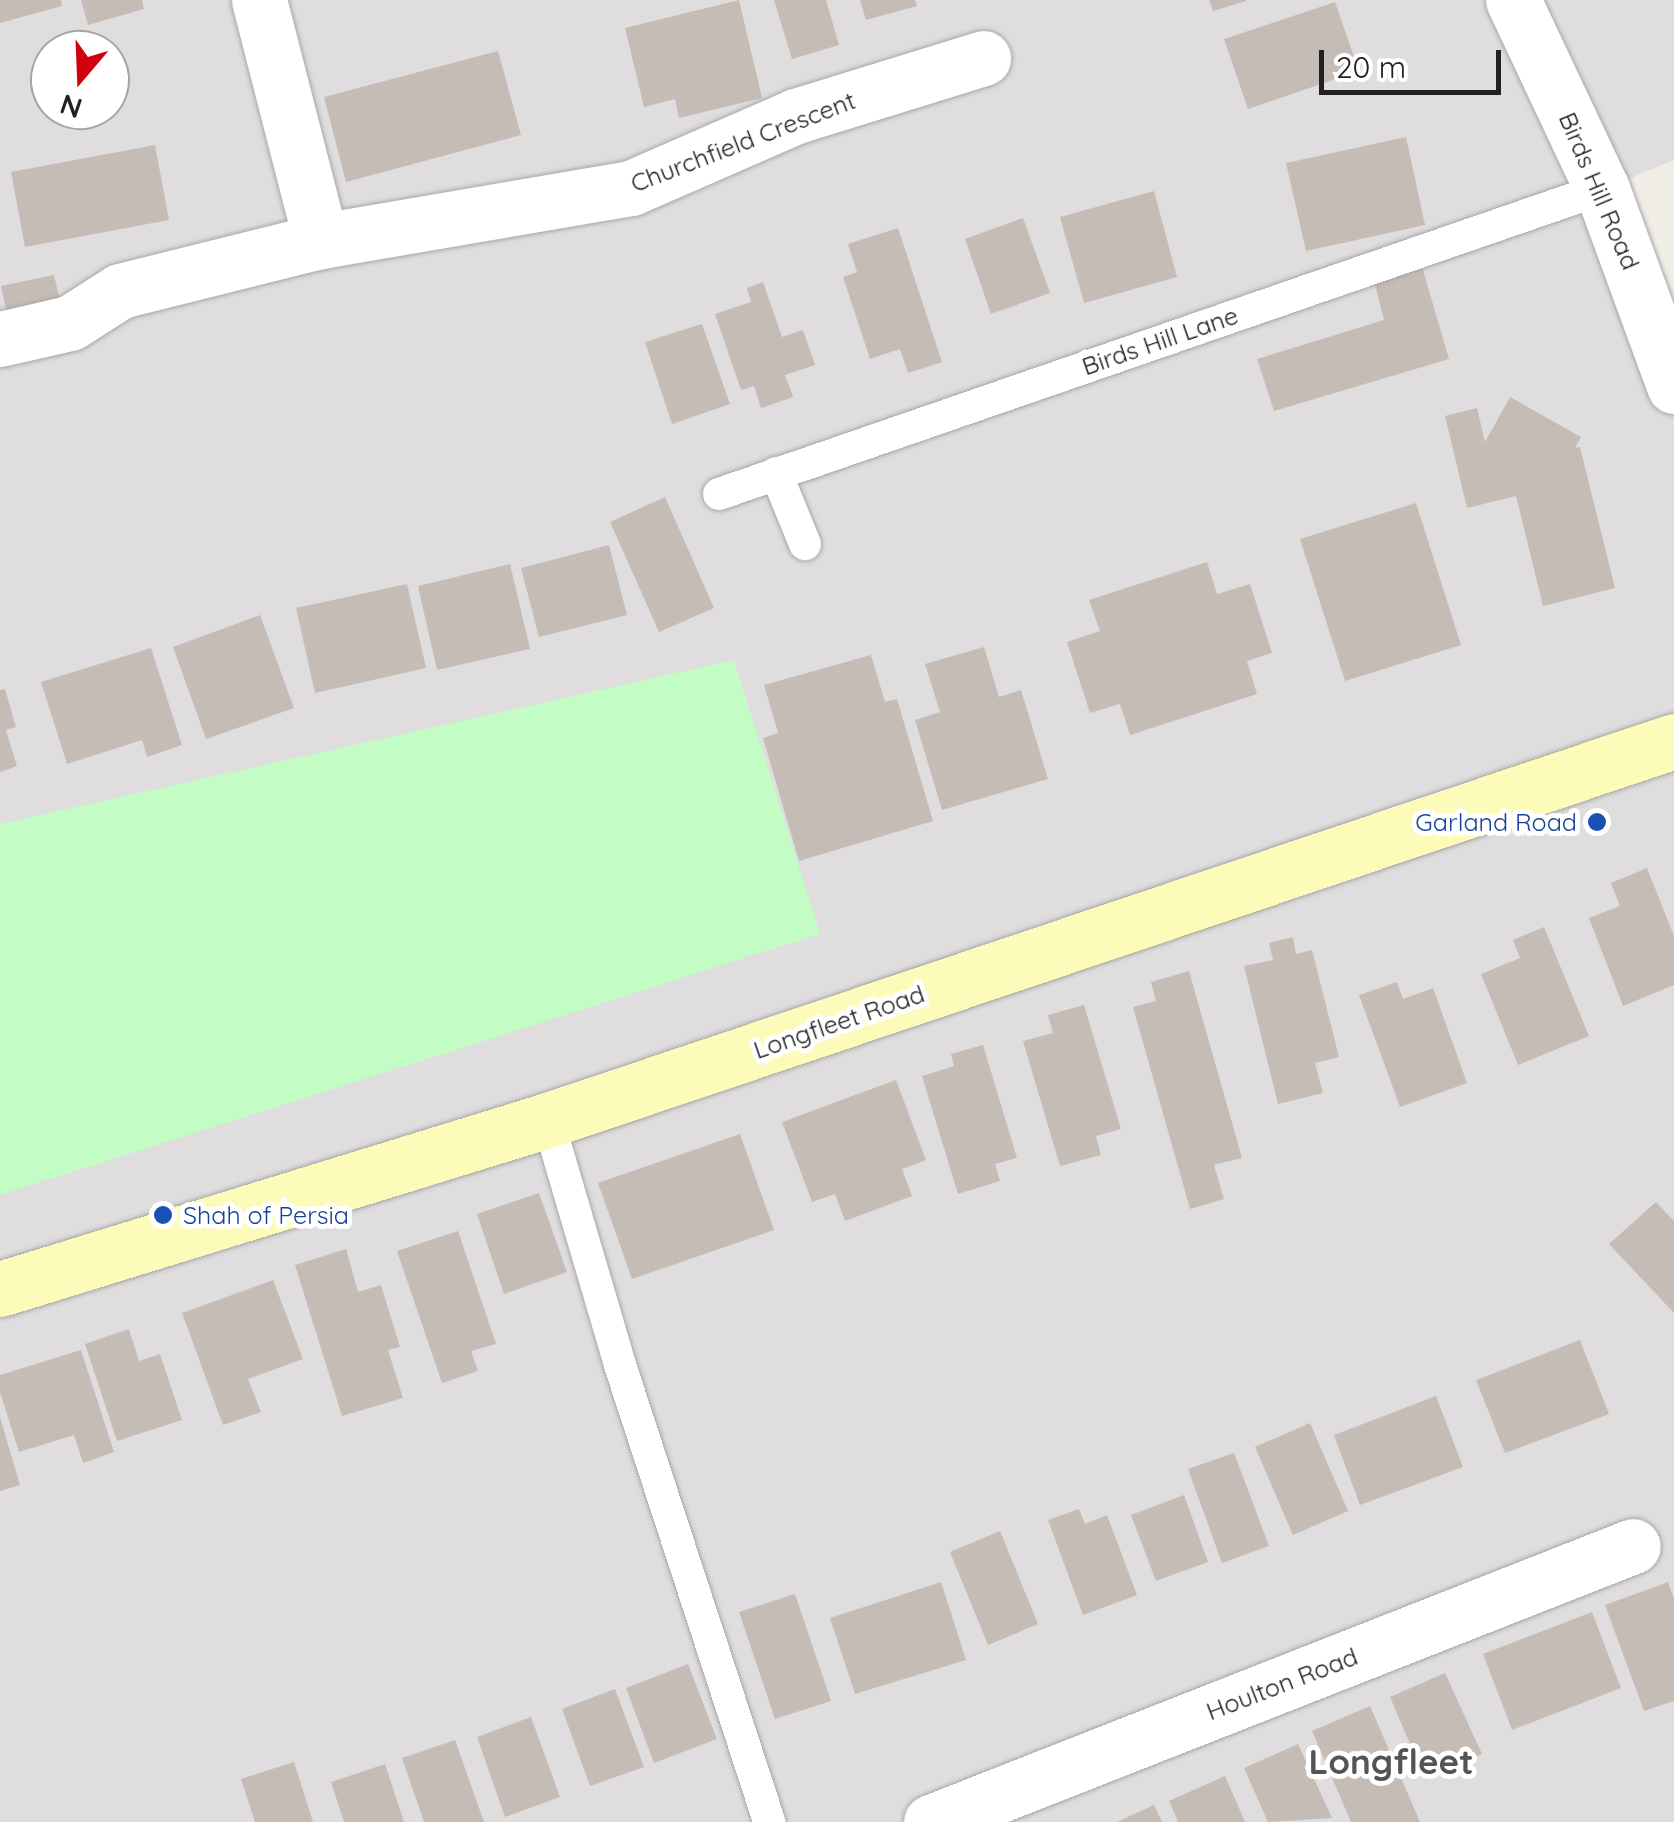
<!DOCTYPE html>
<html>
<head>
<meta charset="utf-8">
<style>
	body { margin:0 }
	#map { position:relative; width:1674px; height:1822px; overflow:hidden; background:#f1ede7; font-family:Quicksand,sans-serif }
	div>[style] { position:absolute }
	.residential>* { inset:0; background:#dfddde }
	.park>* { inset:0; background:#c3fcc4 }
	.building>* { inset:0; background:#c6bcb6 }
	.roads { filter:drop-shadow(0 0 2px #a8a8a8) drop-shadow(0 0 2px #a8a8a8) }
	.lane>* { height:32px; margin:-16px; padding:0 16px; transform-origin:16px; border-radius:16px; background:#fff }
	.street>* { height:55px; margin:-27.5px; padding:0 27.5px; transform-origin:27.5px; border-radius:27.5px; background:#fff }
	.secondary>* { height:55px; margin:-27.5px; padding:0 27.5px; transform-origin:27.5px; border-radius:27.5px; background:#fcfbba }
	.dots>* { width:28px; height:28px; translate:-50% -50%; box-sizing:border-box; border:5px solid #fff; border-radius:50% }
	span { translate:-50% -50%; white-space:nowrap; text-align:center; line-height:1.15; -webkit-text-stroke:10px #fff; paint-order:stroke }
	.street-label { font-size:25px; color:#212121 }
	.transit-label { font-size:25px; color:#164399 }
	.right { translate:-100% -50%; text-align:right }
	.left { translate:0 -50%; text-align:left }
	.district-label { font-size:35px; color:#545454; font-weight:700 }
	.north { position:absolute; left:30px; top:30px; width:100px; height:100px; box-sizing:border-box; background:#fff; border:2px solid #a6a6a6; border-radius:50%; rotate:199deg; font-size:28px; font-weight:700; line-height:40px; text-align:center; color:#212121 }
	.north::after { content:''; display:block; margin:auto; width:35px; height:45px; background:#d1000f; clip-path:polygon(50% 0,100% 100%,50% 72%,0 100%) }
	.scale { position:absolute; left:1319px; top:50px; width:182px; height:45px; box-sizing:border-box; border:5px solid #212121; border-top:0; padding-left:12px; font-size:30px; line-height:35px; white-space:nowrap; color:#212121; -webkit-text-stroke:8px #fff; paint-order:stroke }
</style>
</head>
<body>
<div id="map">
	<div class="residential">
		<div style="clip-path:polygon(evenodd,0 0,1674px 0,1674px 160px,1602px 190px,1674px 386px,1674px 1822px,0 1822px,0 0,50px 50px,110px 50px,110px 110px,50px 110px,50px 50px)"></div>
	</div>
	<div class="park">
		<div style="clip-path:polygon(734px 660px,820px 934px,0 1195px,0 824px)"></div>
	</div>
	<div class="building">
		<div style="clip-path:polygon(0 0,61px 0,62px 6px,0 23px)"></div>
		<div style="clip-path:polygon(81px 0,142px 0,144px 9px,88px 25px)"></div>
		<div style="clip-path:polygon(739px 0,762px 98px,679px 118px,675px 99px,644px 107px,625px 28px)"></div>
		<div style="clip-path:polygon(774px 0,826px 0,839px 45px,792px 59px)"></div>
		<div style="clip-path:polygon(860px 0,915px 0,917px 6px,866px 20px)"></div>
		<div style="clip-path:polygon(1209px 0,1246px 0,1246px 1px,1213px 11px)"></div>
		<div style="clip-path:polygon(1335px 2px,1359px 71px,1248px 109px,1224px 39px)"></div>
		<div style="clip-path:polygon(498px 51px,521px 135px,346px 182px,324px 97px)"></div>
		<div style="clip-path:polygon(1406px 137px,1425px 225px,1306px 251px,1286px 163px)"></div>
		<div style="clip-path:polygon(155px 145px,169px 220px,25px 247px,11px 172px)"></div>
		<div style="clip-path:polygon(1154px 191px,1177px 277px,1084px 303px,1060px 217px)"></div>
		<div style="clip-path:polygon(1023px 218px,1050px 293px,991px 314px,965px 239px)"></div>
		<div style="clip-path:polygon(898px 228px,942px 362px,908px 373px,900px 349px,870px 359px,843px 277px,857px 272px,848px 244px)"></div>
		<div style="clip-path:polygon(1420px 260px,1449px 359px,1274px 411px,1257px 359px,1384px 320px,1372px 273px)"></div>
		<div style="clip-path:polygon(54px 275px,60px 301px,7px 313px,1px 286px)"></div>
		<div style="clip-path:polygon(763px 282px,782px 337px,803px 330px,815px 365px,785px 375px,793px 397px,761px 408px,754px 386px,741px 390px,715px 314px,751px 302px,747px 288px)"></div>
		<div style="clip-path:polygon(702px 324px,730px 404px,672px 424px,645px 342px)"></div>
		<div style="clip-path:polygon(1510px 397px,1581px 437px,1575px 448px,1580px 447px,1615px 588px,1543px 606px,1516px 496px,1467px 508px,1445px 416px,1477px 408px,1485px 442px)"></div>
		<div style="clip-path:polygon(665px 497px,714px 608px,659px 632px,610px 522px)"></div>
		<div style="clip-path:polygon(1416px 503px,1461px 645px,1345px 681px,1300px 539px)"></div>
		<div style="clip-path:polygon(609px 545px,627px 615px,539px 637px,521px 568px)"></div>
		<div style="clip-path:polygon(1207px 562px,1217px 594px,1250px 584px,1272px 653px,1247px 661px,1257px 694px,1130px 735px,1120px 704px,1090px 713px,1067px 642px,1100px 631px,1089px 600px)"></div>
		<div style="clip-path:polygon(510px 564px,530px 649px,437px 670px,418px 586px)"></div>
		<div style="clip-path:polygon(407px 584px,426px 668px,315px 693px,296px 608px)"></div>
		<div style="clip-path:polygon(260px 615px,294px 708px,206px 739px,173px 647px)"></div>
		<div style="clip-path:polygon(984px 647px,999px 697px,1021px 690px,1048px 779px,942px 810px,915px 720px,940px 712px,925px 664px)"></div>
		<div style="clip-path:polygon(151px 648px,182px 745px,147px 757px,142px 740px,67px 764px,41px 682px)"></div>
		<div style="clip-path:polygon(871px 655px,885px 702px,897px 699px,933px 821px,799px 861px,763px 738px,778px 733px,764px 685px)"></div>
		<div style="clip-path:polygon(5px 689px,16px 727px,6px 730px,17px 766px,0 772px,0 690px)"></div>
		<div style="clip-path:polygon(1647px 868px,1674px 936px,1674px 985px,1623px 1006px,1589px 918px,1620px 906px,1611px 883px)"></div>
		<div style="clip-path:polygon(1544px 927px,1589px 1036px,1518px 1065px,1481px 974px,1520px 958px,1513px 940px)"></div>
		<div style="clip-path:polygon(1293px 937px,1296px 954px,1312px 950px,1339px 1057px,1315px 1063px,1323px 1093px,1278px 1104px,1244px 966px,1273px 960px,1269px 943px)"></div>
		<div style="clip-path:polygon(1189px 971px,1242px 1158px,1214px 1165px,1224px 1199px,1190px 1209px,1133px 1007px,1156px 1001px,1151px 982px)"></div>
		<div style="clip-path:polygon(1397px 982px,1403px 999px,1433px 988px,1467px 1083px,1400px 1107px,1359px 995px)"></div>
		<div style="clip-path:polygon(1084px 1005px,1121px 1129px,1096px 1136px,1101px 1155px,1060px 1166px,1023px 1041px,1053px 1033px,1048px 1015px)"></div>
		<div style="clip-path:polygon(983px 1045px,1017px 1158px,995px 1164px,1000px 1181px,958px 1194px,922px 1076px,954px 1066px,951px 1054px)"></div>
		<div style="clip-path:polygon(896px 1080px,926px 1160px,902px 1169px,912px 1196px,845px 1221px,835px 1194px,812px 1202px,782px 1122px)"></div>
		<div style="clip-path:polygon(740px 1134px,774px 1230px,632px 1279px,598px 1183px)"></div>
		<div style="clip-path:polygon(539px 1193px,567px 1272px,504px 1294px,477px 1214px)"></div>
		<div style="clip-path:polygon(1656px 1202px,1674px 1221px,1674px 1313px,1609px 1244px)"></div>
		<div style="clip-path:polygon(458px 1231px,496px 1344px,471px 1351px,478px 1371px,442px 1383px,397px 1251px)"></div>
		<div style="clip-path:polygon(346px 1249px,358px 1292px,381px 1285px,400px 1347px,388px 1350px,403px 1398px,342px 1416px,295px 1265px)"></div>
		<div style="clip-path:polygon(273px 1280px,303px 1359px,248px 1379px,261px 1412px,223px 1425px,182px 1313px)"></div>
		<div style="clip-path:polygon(129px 1329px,139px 1361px,160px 1354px,182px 1420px,117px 1441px,85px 1344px)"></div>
		<div style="clip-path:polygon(1580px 1340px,1609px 1414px,1505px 1453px,1476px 1380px)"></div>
		<div style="clip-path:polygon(81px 1350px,114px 1452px,83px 1463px,74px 1435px,19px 1452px,0 1392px,0 1375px)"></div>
		<div style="clip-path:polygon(1436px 1396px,1463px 1467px,1360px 1505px,1334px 1435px)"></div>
		<div style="clip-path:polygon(0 1417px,20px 1485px,0 1491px)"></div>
		<div style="clip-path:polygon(1310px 1423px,1348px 1511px,1293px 1535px,1255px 1447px)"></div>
		<div style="clip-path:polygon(1234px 1453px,1269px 1546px,1222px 1563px,1188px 1469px)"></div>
		<div style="clip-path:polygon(1184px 1495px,1208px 1562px,1156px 1581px,1131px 1515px)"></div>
		<div style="clip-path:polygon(1079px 1509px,1085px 1524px,1107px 1515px,1137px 1595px,1083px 1615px,1048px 1520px)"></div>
		<div style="clip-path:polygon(1000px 1531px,1038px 1624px,988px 1645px,950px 1552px)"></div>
		<div style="clip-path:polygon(941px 1582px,966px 1660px,855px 1694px,830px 1618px)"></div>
		<div style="clip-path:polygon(1668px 1582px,1674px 1599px,1674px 1701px,1644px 1711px,1605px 1605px)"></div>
		<div style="clip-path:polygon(795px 1594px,831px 1701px,775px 1719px,739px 1612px)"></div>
		<div style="clip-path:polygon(1592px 1612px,1621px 1688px,1512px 1730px,1483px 1654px)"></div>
		<div style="clip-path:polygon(688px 1664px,717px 1739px,654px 1763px,626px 1688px)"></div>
		<div style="clip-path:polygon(1445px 1673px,1482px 1754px,1425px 1779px,1390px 1697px)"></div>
		<div style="clip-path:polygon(615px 1689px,644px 1767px,590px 1786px,562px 1709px)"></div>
		<div style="clip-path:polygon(1370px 1706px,1420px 1822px,1351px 1822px,1312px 1731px)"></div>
		<div style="clip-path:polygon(531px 1717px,560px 1797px,505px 1817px,477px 1737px)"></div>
		<div style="clip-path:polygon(455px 1740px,484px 1822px,424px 1822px,402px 1758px)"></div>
		<div style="clip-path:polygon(1298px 1744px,1332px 1818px,1268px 1822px,1244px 1768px)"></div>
		<div style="clip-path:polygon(294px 1762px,313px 1822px,255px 1822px,241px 1779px)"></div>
		<div style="clip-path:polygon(385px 1764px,404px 1822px,344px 1822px,331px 1782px)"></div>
		<div style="clip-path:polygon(1225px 1776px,1245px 1822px,1178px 1822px,1169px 1801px)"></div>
		<div style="clip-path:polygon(1154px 1805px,1162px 1822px,1117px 1822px)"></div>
	</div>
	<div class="roads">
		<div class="lane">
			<div style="left:776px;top:473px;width:77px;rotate:67.8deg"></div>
			<div style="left:719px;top:494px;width:934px;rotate:-19.06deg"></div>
			<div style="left:548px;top:1120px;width:255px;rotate:73.6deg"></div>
			<div style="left:620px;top:1365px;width:481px;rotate:71.9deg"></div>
		</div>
		<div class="street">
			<div style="left:259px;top:0;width:249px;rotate:75.6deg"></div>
			<div style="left:1513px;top:0;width:209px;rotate:64.8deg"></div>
			<div style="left:1602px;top:189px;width:210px;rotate:69.9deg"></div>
			<div style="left:0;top:339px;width:72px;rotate:-12.9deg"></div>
			<div style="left:70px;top:323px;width:59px;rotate:-32.6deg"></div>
			<div style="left:120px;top:291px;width:207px;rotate:-14deg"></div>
			<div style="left:321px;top:241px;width:314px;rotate:-9.7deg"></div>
			<div style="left:631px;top:188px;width:180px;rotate:-23.6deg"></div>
			<div style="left:796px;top:116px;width:196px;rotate:-17.2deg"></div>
			<div style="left:931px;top:1822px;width:754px;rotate:-21.46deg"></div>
		</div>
		<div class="secondary">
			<div style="left:0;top:1289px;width:573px;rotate:-17.14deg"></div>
			<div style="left:548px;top:1120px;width:1188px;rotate:-18.6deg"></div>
		</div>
	</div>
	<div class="dots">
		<div style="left:1597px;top:822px;background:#1a4fb4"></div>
		<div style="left:163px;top:1215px;background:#1a4fb4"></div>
	</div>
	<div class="street-label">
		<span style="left:743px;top:142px;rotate:-21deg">Churchfield Crescent</span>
		<span style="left:1599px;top:191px;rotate:67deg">Birds Hill Road</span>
		<span style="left:1160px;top:341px;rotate:-19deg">Birds Hill Lane</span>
		<span style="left:839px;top:1022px;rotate:-19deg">Longfleet Road</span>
		<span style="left:1282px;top:1684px;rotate:-21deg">Houlton Road</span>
	</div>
	<div class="transit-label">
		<span class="right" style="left:1577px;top:822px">Garland Road</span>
		<span class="left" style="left:183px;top:1215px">Shah of Persia</span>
	</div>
	<div class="district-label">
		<span style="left:1391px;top:1761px">Longfleet</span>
	</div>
	<div class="north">N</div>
	<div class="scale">20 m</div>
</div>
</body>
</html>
